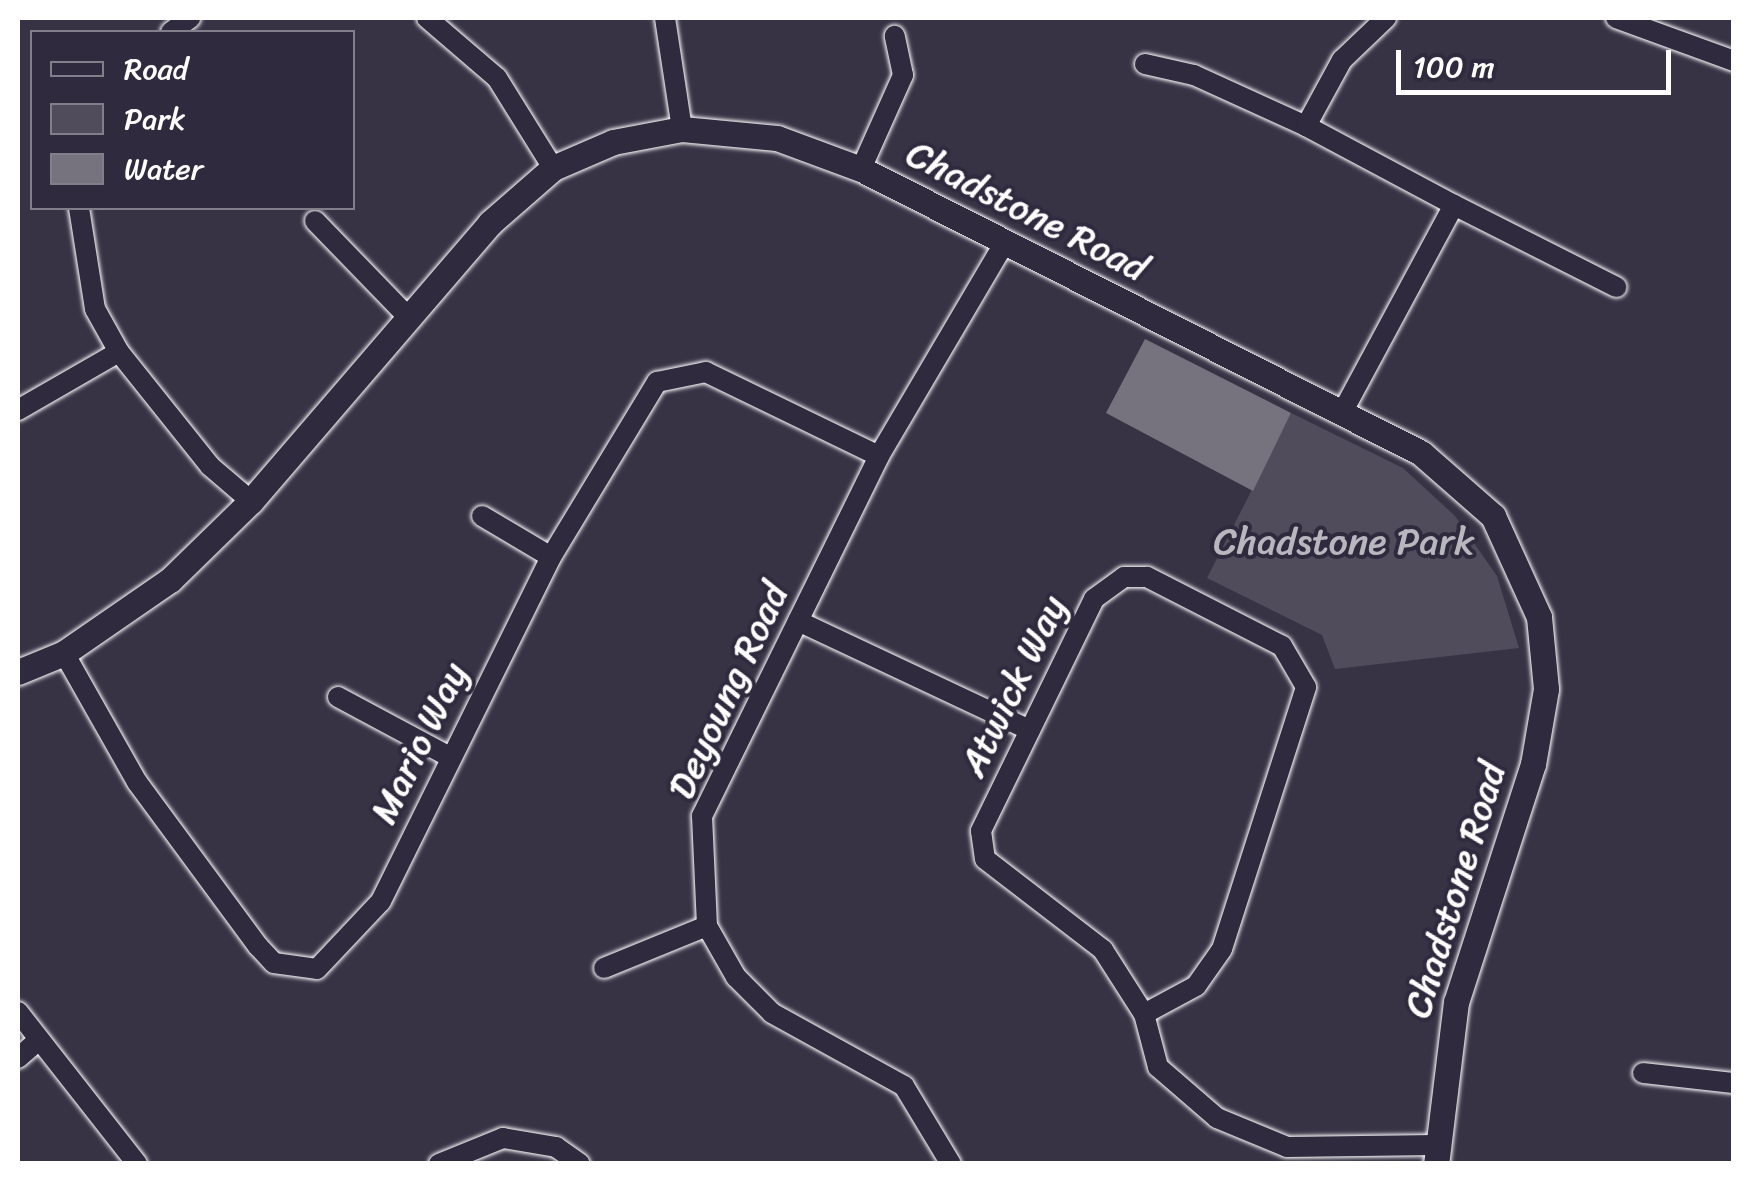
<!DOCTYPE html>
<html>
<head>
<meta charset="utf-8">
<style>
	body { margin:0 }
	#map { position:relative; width:1751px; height:1181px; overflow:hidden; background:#373345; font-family:Sriracha,sans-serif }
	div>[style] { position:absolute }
	.green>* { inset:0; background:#514c5c }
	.water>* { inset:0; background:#76737f }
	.roads { filter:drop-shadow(0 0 2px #fff) drop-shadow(0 0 2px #fff) }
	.minor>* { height:20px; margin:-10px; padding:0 10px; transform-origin:10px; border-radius:10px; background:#2f2a3d }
	.tertiary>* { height:25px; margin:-12.5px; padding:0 12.5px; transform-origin:12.5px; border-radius:12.5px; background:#2f2a3d }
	span { translate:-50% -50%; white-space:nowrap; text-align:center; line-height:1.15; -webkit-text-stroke:8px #2f2a3d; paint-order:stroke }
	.street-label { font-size:38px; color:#fff }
	.park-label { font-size:38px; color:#b9b7be }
	.frame { position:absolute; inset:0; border:20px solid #fff; pointer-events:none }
	.legend { position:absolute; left:30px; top:30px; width:325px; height:180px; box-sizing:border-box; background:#2f2a3d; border:2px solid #827f8b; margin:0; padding:12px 18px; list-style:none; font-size:30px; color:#fff }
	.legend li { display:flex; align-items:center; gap:20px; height:50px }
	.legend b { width:50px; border:2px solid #827f8b }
	.scale { position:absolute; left:1396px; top:50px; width:275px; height:45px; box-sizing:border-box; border:5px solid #fff; border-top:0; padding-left:12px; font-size:30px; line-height:35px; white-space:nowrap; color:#fff; -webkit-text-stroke:8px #2f2a3d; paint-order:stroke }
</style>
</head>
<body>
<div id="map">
	<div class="green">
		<div style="clip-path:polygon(1291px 413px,1403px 468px,1455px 516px,1497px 576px,1519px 648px,1335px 669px,1322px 635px,1207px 578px)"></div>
	</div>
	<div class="water">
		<div style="clip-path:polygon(1145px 339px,1291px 413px,1253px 491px,1106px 413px)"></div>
	</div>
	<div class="roads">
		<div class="minor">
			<div style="left:427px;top:18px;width:92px;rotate:40.6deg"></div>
			<div style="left:497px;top:78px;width:106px;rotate:58.1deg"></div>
			<div style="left:665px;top:18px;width:112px;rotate:81.3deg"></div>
			<div style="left:1616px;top:18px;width:126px;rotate:20deg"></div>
			<div style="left:171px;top:32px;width:24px;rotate:-36deg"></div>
			<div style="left:1145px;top:64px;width:50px;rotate:12.7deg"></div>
			<div style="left:1194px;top:75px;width:123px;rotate:24.5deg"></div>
			<div style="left:861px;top:169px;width:103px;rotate:-65.9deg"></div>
			<div style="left:903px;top:75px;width:40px;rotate:-102deg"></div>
			<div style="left:1454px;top:205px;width:182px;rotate:26.8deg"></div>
			<div style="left:79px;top:208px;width:102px;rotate:81deg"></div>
			<div style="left:95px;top:309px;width:49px;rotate:60.8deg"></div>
			<div style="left:119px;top:352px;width:146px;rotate:51.4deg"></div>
			<div style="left:210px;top:466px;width:54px;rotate:40.5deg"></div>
			<div style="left:315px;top:221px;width:135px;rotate:45.9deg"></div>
			<div style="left:18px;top:410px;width:116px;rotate:-29.9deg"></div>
			<div style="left:1343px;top:411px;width:234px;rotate:-61.7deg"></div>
			<div style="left:1454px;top:205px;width:168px;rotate:-151.9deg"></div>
			<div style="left:1306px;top:126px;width:75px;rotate:-61.4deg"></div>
			<div style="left:1342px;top:60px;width:61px;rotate:-43.7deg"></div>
			<div style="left:482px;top:516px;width:80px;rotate:30.7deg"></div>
			<div style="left:798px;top:621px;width:256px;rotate:25.2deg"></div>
			<div style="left:64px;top:653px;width:148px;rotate:60.5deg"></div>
			<div style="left:137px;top:782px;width:204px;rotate:53.6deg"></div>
			<div style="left:258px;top:946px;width:23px;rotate:47deg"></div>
			<div style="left:274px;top:963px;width:43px;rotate:7.9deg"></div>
			<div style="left:317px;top:969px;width:93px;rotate:-46.7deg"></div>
			<div style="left:381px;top:901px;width:384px;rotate:-63.7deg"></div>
			<div style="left:551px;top:557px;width:205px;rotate:-58.8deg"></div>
			<div style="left:657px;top:382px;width:50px;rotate:-11.5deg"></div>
			<div style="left:706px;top:372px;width:192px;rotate:25.9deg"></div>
			<div style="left:338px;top:697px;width:127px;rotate:28.2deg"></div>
			<div style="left:604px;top:968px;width:111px;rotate:-22.2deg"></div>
			<div style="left:18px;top:1012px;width:193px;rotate:51.9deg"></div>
			<div style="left:1144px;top:1014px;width:59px;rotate:-28.3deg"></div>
			<div style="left:1196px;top:986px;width:45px;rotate:-54.9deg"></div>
			<div style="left:1222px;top:949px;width:275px;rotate:-72.2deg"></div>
			<div style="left:1306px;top:687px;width:48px;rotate:-120.3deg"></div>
			<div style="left:1282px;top:646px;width:152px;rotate:-152.9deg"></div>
			<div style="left:1147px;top:577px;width:23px;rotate:180deg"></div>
			<div style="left:1124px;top:577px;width:37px;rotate:144deg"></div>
			<div style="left:1094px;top:599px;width:258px;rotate:116deg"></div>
			<div style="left:981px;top:831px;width:28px;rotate:82deg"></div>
			<div style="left:985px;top:859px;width:149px;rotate:37.6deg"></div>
			<div style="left:1103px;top:950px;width:76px;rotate:57.4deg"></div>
			<div style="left:1144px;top:1014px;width:55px;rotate:75.2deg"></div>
			<div style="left:1158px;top:1067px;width:78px;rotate:40.8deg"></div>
			<div style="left:1217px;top:1118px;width:76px;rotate:22.5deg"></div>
			<div style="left:1287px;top:1147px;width:148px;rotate:-0.8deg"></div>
			<div style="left:18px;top:1058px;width:28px;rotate:-41deg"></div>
			<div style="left:1643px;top:1073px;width:92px;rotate:6.3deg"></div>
			<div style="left:439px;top:1164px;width:69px;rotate:-22.1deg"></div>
			<div style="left:503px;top:1138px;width:54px;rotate:9.6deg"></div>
			<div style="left:556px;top:1147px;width:29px;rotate:35deg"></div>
			<div style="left:951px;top:1164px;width:91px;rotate:-121.1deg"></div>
			<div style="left:904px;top:1086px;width:151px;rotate:-151.1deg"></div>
			<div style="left:772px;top:1013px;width:51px;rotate:-135deg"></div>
			<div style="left:736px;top:977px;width:59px;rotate:-119.6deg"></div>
			<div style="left:707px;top:926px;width:110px;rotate:-92.6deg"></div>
			<div style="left:702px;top:816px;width:401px;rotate:-63.8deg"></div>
			<div style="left:879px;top:456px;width:248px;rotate:-59.5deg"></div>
		</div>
		<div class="tertiary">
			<div style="left:18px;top:672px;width:50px;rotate:-22.4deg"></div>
			<div style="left:64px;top:653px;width:129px;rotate:-34.6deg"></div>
			<div style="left:170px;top:580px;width:113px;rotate:-44.3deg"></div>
			<div style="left:251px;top:501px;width:367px;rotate:-49.3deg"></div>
			<div style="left:490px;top:223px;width:84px;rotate:-41.1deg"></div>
			<div style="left:553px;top:168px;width:65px;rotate:-23.4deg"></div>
			<div style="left:613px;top:142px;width:70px;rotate:-10.7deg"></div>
			<div style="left:682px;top:129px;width:95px;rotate:5.4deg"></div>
			<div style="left:777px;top:138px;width:90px;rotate:20.3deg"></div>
			<div style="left:861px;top:169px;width:628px;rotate:26.89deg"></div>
			<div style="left:1421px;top:453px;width:96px;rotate:41.2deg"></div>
			<div style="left:1493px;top:516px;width:111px;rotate:65.5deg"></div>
			<div style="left:1539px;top:617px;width:72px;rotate:84.4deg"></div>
			<div style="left:1546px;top:689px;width:76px;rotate:99.8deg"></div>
			<div style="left:1533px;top:764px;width:250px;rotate:107.9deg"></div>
			<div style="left:1456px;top:1002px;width:163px;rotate:97deg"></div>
		</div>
	</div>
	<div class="street-label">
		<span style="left:1027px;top:211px;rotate:27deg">Chadstone Road</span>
		<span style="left:1013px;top:686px;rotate:-64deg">Atwick Way</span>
		<span style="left:728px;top:691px;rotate:-65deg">Deyoung Road</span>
		<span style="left:419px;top:743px;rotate:-64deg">Mario Way</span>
		<span style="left:1455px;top:890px;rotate:-73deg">Chadstone Road</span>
	</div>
	<div class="park-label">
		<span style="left:1344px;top:542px">Chadstone Park</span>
	</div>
	<div class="frame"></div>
	<ul class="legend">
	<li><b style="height:12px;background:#2f2a3d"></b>Road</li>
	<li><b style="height:28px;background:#514c5c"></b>Park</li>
	<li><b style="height:28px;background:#76737f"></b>Water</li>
	</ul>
	<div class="scale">100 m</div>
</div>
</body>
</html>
